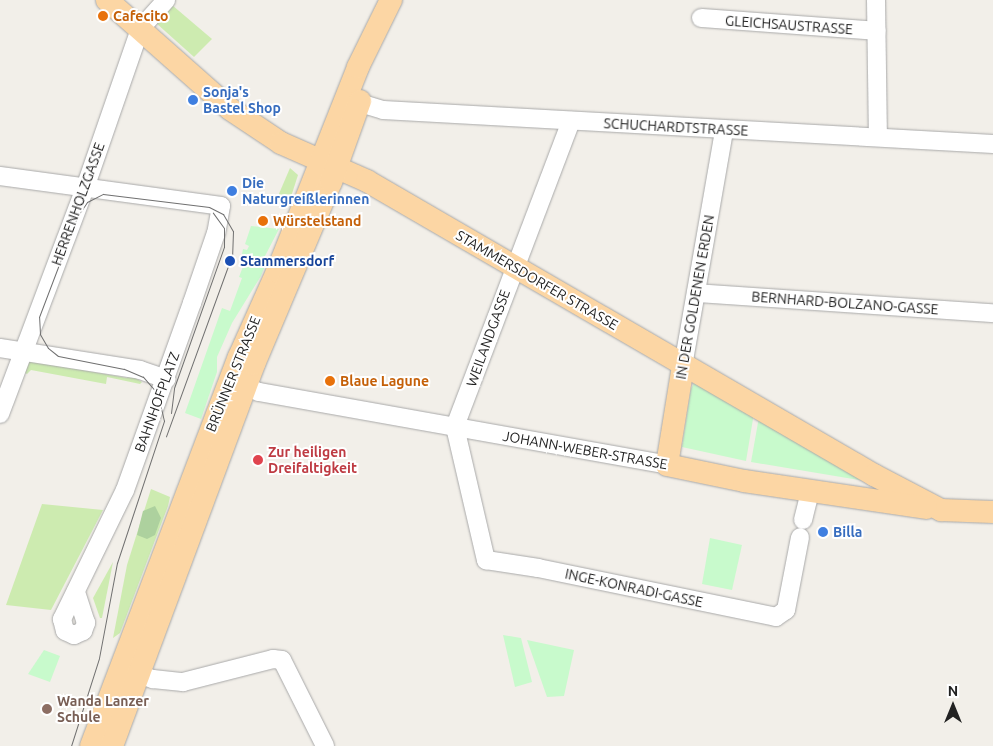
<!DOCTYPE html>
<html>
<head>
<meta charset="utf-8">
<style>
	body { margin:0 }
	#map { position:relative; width:993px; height:746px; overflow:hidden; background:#f2efe9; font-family:Ubuntu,sans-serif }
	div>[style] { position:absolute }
	.grass>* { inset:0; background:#cdebb0 }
	.forest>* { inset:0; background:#add19e }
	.park>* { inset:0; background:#c8facc }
	.roads { filter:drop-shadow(0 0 1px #a9a9a9) drop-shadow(0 0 1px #a9a9a9) }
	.minor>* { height:18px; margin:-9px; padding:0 9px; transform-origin:9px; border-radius:9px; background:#fff }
	.major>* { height:22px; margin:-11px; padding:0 11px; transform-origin:11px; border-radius:11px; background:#fcd6a4 }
	.tram>* { height:1px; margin:-0.5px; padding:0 0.5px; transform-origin:0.5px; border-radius:0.5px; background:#707070 }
	.dots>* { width:14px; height:14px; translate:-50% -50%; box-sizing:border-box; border:2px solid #fff; border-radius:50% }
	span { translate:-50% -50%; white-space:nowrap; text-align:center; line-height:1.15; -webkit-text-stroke:4px #fff; paint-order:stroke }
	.food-label { font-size:14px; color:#c56008; font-weight:700 }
	.left { translate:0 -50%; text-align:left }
	.street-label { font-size:14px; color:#222 }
	.shop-label { font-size:14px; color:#366cbe; font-weight:700 }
	.transit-label { font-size:14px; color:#164399; font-weight:700 }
	.health-label { font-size:14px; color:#be3a42; font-weight:700 }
	.education-label { font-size:14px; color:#785e54; font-weight:700 }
	.north { position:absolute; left:928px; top:681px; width:50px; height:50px; -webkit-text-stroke:4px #fff; paint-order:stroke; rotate:0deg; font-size:14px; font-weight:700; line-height:20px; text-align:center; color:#222 }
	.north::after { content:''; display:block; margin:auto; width:18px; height:22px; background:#222; clip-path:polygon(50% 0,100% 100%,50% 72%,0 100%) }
</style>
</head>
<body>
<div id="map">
	<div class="grass">
		<div style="clip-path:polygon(172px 5px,212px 39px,194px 57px,156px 23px)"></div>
		<div style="clip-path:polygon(290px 168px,298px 175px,289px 203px,275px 203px)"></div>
		<div style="clip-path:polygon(27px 360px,127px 378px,130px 375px,142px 382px,140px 384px,107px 377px,106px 384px,31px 370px,27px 374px,23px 372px)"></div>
		<div style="clip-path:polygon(151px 489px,170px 497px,168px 506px,120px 633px,113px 638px,127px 565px)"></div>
		<div style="clip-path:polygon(42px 504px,103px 510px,51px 610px,6px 605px)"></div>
		<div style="clip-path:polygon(113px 562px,102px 618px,100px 618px,93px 598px)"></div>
	</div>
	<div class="forest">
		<div style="clip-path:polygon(155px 506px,161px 518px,155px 535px,147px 539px,137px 535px,143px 511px)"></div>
	</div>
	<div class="park">
		<div style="clip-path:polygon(251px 226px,279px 229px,265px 256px,268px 258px,261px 276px,232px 323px,217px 357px,217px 372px,201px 419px,185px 413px,222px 308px,230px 311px,242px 278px,239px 277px,247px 256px,242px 254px,243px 249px,247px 250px,249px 246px,245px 244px)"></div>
		<div style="clip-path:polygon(695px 381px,754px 413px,746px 461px,682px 447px,691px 389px)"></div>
		<div style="clip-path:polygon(759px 417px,865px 481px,751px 462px)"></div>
		<div style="clip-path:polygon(710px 538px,742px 545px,732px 590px,702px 584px)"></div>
		<div style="clip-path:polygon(503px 635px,521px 638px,532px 682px,515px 687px)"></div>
		<div style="clip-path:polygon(527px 640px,574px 650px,564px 696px,547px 697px)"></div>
		<div style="clip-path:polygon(44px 650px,60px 656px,50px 682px,28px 674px)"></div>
	</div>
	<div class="roads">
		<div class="minor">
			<div style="left:876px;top:0;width:136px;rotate:89.2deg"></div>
			<div style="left:701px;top:18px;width:176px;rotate:4.2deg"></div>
			<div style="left:360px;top:103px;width:24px;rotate:17deg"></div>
			<div style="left:383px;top:110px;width:611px;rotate:3.19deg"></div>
			<div style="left:571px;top:121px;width:327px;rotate:110.8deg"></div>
			<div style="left:455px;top:427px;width:137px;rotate:76.9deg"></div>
			<div style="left:486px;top:560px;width:53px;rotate:8.7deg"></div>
			<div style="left:538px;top:568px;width:243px;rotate:11.6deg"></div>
			<div style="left:776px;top:617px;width:12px;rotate:-35deg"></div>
			<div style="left:786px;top:610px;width:74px;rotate:-79.1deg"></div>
			<div style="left:0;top:176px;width:223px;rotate:7.7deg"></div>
			<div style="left:221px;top:206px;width:27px;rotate:100deg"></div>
			<div style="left:216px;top:233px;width:74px;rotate:108.9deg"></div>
			<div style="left:192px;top:303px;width:199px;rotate:109.7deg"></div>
			<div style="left:125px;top:490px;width:144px;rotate:116deg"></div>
			<div style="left:62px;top:619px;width:12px;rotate:76deg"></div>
			<div style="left:65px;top:631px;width:10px;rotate:24deg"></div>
			<div style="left:74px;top:635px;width:10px;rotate:-24deg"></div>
			<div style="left:83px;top:631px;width:9px;rotate:-69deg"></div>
			<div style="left:86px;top:623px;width:33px;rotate:-108deg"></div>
			<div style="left:696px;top:293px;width:298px;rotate:3.9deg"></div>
			<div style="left:0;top:348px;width:142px;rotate:8.9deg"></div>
			<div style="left:140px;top:370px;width:28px;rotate:19deg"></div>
			<div style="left:683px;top:366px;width:240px;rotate:-80.1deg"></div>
			<div style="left:233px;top:381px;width:28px;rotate:23deg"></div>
			<div style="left:259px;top:392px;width:414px;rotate:10.1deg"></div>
			<div style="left:0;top:414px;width:241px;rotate:-69.4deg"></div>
			<div style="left:85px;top:188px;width:168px;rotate:-70.9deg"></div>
			<div style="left:140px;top:29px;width:39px;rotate:-48deg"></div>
			<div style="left:803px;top:520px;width:30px;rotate:-76deg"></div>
			<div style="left:129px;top:670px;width:26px;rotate:21deg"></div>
			<div style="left:153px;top:679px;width:30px;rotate:6deg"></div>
			<div style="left:183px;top:682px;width:93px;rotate:-14.3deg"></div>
			<div style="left:273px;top:659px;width:9px;rotate:6deg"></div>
			<div style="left:282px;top:660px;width:96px;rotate:63.4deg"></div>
		</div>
		<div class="major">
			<div style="left:107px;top:0;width:164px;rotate:41.5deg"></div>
			<div style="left:230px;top:109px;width:61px;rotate:33.7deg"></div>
			<div style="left:281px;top:143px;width:94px;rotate:23.8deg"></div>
			<div style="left:367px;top:181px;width:586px;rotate:30.11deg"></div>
			<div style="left:874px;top:475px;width:76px;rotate:27.6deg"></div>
			<div style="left:941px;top:510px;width:52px;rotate:2.2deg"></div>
			<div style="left:683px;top:366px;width:100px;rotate:99.2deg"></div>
			<div style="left:667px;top:465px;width:79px;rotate:11.7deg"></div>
			<div style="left:744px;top:481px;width:184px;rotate:8.4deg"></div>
			<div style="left:91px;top:746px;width:416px;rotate:-69.2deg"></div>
			<div style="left:239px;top:357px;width:93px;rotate:-65.9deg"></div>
			<div style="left:277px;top:272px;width:220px;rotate:-68.4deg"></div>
			<div style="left:358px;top:67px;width:75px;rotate:-63.8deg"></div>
			<div style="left:112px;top:746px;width:408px;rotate:-69.6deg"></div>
			<div style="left:254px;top:364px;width:198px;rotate:-67.1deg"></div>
			<div style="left:331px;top:182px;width:86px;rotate:-70.3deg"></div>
		</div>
	</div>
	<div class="tram">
		<div style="left:171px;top:413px;width:25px;rotate:-83deg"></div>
		<div style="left:174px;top:388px;width:150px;rotate:-70.5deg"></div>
		<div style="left:224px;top:247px;width:19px;rotate:-90deg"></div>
		<div style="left:224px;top:228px;width:19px;rotate:-126deg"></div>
		<div style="left:71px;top:746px;width:92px;rotate:-72.3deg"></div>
		<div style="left:99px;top:658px;width:97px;rotate:-79.3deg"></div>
		<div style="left:117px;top:563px;width:150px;rotate:-71.7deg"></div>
		<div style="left:164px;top:421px;width:28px;rotate:-103deg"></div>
		<div style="left:158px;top:394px;width:23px;rotate:-131deg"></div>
		<div style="left:143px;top:377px;width:21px;rotate:-157deg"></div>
		<div style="left:124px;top:369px;width:67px;rotate:-168.9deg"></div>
		<div style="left:58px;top:356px;width:13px;rotate:-141deg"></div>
		<div style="left:48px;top:348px;width:16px;rotate:-120deg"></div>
		<div style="left:40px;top:334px;width:17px;rotate:-93deg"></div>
		<div style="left:39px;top:317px;width:107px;rotate:-69.2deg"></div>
		<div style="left:77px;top:217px;width:18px;rotate:-56deg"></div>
		<div style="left:87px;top:202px;width:18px;rotate:-27deg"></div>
		<div style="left:103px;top:194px;width:107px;rotate:7deg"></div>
		<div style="left:209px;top:207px;width:16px;rotate:27deg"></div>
		<div style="left:223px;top:214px;width:20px;rotate:60deg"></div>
		<div style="left:233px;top:231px;width:24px;rotate:92deg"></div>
		<div style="left:232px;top:255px;width:193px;rotate:110deg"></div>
	</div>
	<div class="dots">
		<div style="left:103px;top:16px;background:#e8710a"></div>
		<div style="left:193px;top:100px;background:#3f7fe0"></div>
		<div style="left:232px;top:191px;background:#3f7fe0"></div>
		<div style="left:263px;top:221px;background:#e8710a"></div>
		<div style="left:230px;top:261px;background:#1a4fb4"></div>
		<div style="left:330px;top:381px;background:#e8710a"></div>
		<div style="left:258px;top:460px;background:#e0444e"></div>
		<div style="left:823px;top:532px;background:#3f7fe0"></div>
		<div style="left:47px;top:709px;background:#8d6e63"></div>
	</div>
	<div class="food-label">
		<span class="left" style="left:113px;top:16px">Cafecito</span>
		<span class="left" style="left:273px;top:221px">Würstelstand</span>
		<span class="left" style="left:340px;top:381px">Blaue Lagune</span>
	</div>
	<div class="street-label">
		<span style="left:789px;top:25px;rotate:4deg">GLEICHSAUSTRASSE</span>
		<span style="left:676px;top:127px;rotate:3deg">SCHUCHARDTSTRASSE</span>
		<span style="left:78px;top:204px;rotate:-70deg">HERRENHOLZGASSE</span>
		<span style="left:537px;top:280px;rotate:30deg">STAMMERSDORFER STRASSE</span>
		<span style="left:695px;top:297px;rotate:-80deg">IN DER GOLDENEN ERDEN</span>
		<span style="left:845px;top:303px;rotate:4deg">BERNHARD-BOLZANO-GASSE</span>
		<span style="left:488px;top:338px;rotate:-70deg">WEILANDGASSE</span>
		<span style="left:233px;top:374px;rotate:-68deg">BRÜNNER STRASSE</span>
		<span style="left:157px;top:402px;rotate:-70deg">BAHNHOFPLATZ</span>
		<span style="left:585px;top:450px;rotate:10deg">JOHANN-WEBER-STRASSE</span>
		<span style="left:634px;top:588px;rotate:12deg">INGE-KONRADI-GASSE</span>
	</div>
	<div class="shop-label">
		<span class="left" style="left:203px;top:100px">Sonja's<br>Bastel Shop</span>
		<span class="left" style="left:242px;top:191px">Die<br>Naturgreißlerinnen</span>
		<span class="left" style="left:833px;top:532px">Billa</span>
	</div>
	<div class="transit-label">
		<span class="left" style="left:240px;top:261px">Stammersdorf</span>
	</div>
	<div class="health-label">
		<span class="left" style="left:268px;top:460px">Zur heiligen<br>Dreifaltigkeit</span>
	</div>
	<div class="education-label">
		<span class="left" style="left:57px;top:709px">Wanda Lanzer<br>Schule</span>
	</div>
	<div class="north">N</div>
</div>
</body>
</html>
